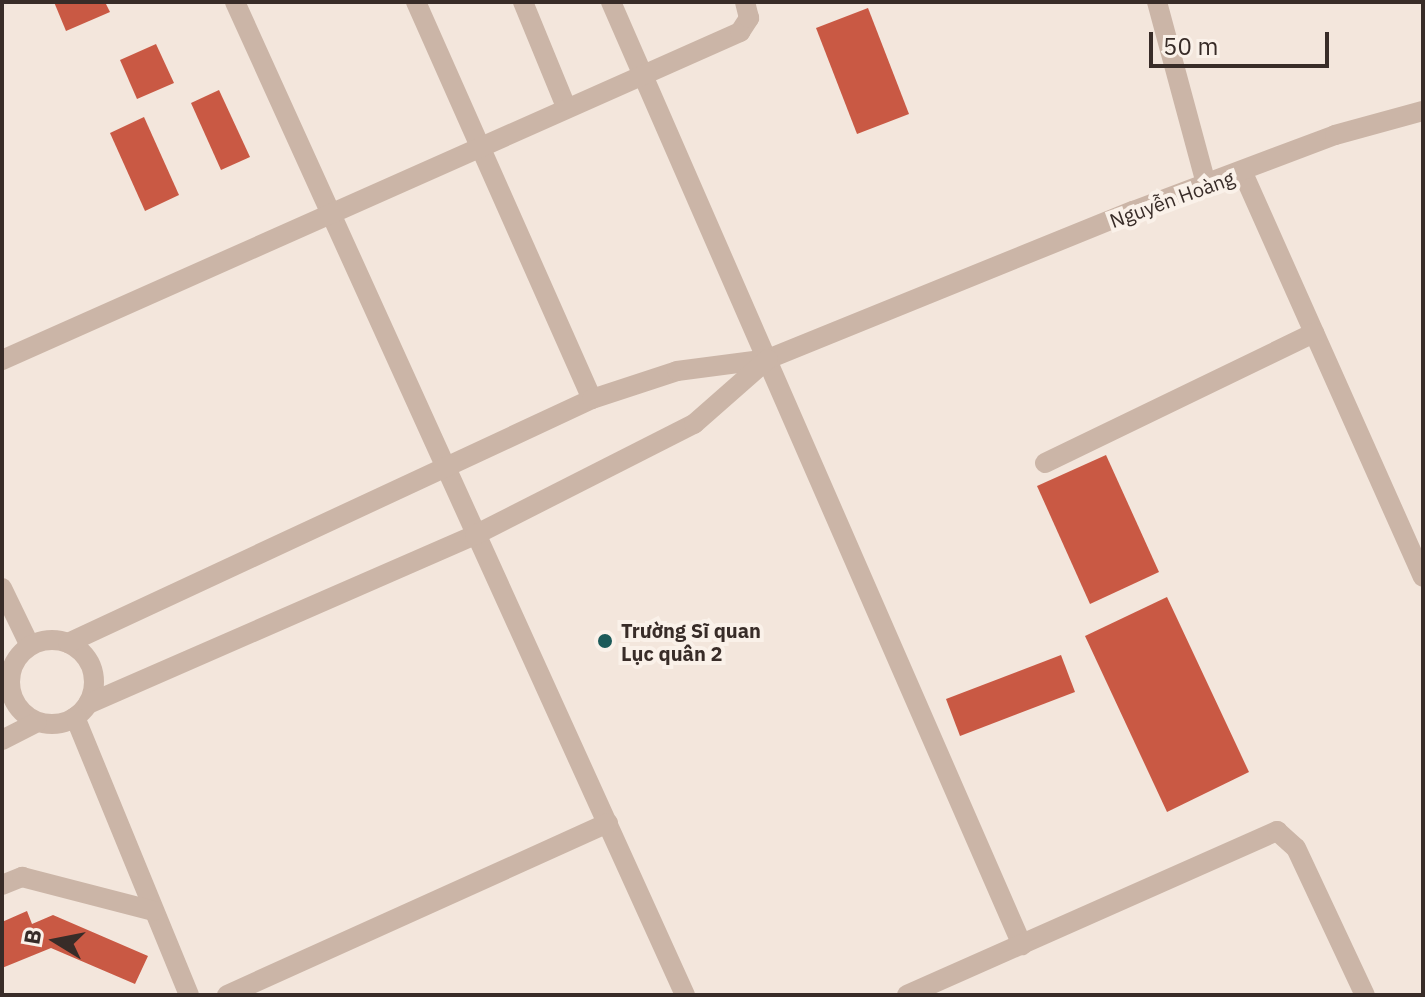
<!DOCTYPE html>
<html>
<head>
<meta charset="utf-8">
<style>
	body { margin:0 }
	#map { position:relative; width:1425px; height:997px; overflow:hidden; background:#f3e6dc; font-family:"IBM Plex Sans",sans-serif }
	div>[style] { position:absolute }
	.building>* { inset:0; background:#c95944 }
	.minor>* { height:20px; margin:-10px; padding:0 10px; transform-origin:10px; border-radius:10px; background:#cbb5a7 }
	.minor>.ring { margin:-10px; padding:0; box-sizing:content-box; background:none; border:20px solid #cbb5a7; border-radius:50% }
	.dots>* { width:22px; height:22px; translate:-50% -50%; box-sizing:border-box; border:4px solid #faf1e9; border-radius:50% }
	span { translate:-50% -50%; white-space:nowrap; text-align:center; line-height:1.15; -webkit-text-stroke:8px #faf1e9; paint-order:stroke }
	.street-label { font-size:20px; color:#382c28 }
	.poi-label { font-size:20px; color:#382c28; font-weight:700 }
	.left { translate:0 -50%; text-align:left }
	.frame { position:absolute; inset:0; border:4px solid #382c28; pointer-events:none }
	.north { position:absolute; left:16px; top:901px; width:80px; height:80px; -webkit-text-stroke:6px #faf1e9; paint-order:stroke; rotate:280deg; font-size:22px; font-weight:700; line-height:32px; text-align:center; color:#382c28 }
	.north::after { content:''; display:block; margin:auto; width:28px; height:36px; background:#382c28; clip-path:polygon(50% 0,100% 100%,50% 72%,0 100%) }
	.scale { position:absolute; left:1149px; top:32px; width:180px; height:36px; box-sizing:border-box; border:4px solid #382c28; border-top:0; padding-left:10px; font-size:24px; line-height:28px; white-space:nowrap; color:#382c28; -webkit-text-stroke:6px #faf1e9; paint-order:stroke }
</style>
</head>
<body>
<div id="map">
	<div class="building">
		<div style="clip-path:polygon(54px 2px,105px 2px,110px 12px,66px 31px)"></div>
		<div style="clip-path:polygon(868px 8px,909px 114px,857px 134px,816px 28px)"></div>
		<div style="clip-path:polygon(156px 44px,174px 83px,137px 99px,120px 60px)"></div>
		<div style="clip-path:polygon(219px 90px,250px 157px,221px 170px,191px 103px)"></div>
		<div style="clip-path:polygon(144px 117px,179px 195px,145px 211px,110px 133px)"></div>
		<div style="clip-path:polygon(1106px 455px,1159px 572px,1090px 604px,1037px 486px)"></div>
		<div style="clip-path:polygon(1167px 597px,1249px 772px,1167px 812px,1085px 636px)"></div>
		<div style="clip-path:polygon(1061px 655px,1075px 692px,960px 736px,946px 699px)"></div>
		<div style="clip-path:polygon(27px 911px,32px 924px,53px 915px,148px 956px,135px 984px,51px 948px,2px 968px,2px 922px)"></div>
	</div>
	<div class="minor">
		<div style="left:235px;top:2px;width:1090px;rotate:65.62deg"></div>
		<div style="left:416px;top:2px;width:434px;rotate:66.1deg"></div>
		<div style="left:523px;top:2px;width:113px;rotate:67.7deg"></div>
		<div style="left:611px;top:2px;width:1029px;rotate:66.45deg"></div>
		<div style="left:1157px;top:2px;width:188px;rotate:74.9deg"></div>
		<div style="left:1243px;top:173px;width:442px;rotate:66deg"></div>
		<div style="left:2px;top:360px;width:808px;rotate:-23.96deg"></div>
		<div style="left:740px;top:32px;width:17px;rotate:-57deg"></div>
		<div style="left:749px;top:18px;width:16px;rotate:-104deg"></div>
		<div style="left:1045px;top:463px;width:299px;rotate:-25.8deg"></div>
		<div style="left:2px;top:588px;width:64px;rotate:64.2deg"></div>
		<div class="ring" style="left:10px;top:640px;width:64px;height:64px"></div>
		<div style="left:68px;top:643px;width:578px;rotate:-24.97deg"></div>
		<div style="left:592px;top:399px;width:89px;rotate:-18.2deg"></div>
		<div style="left:677px;top:371px;width:92px;rotate:-7.5deg"></div>
		<div style="left:768px;top:359px;width:394px;rotate:-22.1deg"></div>
		<div style="left:1133px;top:211px;width:216px;rotate:-20.6deg"></div>
		<div style="left:1335px;top:135px;width:91px;rotate:-15.3deg"></div>
		<div style="left:88px;top:704px;width:422px;rotate:-23.6deg"></div>
		<div style="left:475px;top:535px;width:246px;rotate:-26.9deg"></div>
		<div style="left:694px;top:424px;width:98px;rotate:-41.3deg"></div>
		<div style="left:75px;top:717px;width:300px;rotate:67.7deg"></div>
		<div style="left:2px;top:740px;width:39px;rotate:-27deg"></div>
		<div style="left:2px;top:885px;width:22px;rotate:-22deg"></div>
		<div style="left:22px;top:877px;width:135px;rotate:14.5deg"></div>
		<div style="left:227px;top:995px;width:418px;rotate:-24.3deg"></div>
		<div style="left:907px;top:995px;width:405px;rotate:-23.9deg"></div>
		<div style="left:1277px;top:831px;width:25px;rotate:42deg"></div>
		<div style="left:1296px;top:848px;width:162px;rotate:64.9deg"></div>
	</div>
	<div class="dots">
		<div style="left:605px;top:641px;background:#1c5a59"></div>
	</div>
	<div class="street-label">
		<span style="left:1172px;top:199px;rotate:-20deg">Nguyễn Hoàng</span>
	</div>
	<div class="poi-label">
		<span class="left" style="left:621px;top:642px">Trường Sĩ quan<br>Lục quân 2</span>
	</div>
	<div class="frame"></div>
	<div class="north">B</div>
	<div class="scale">50 m</div>
</div>
</body>
</html>
